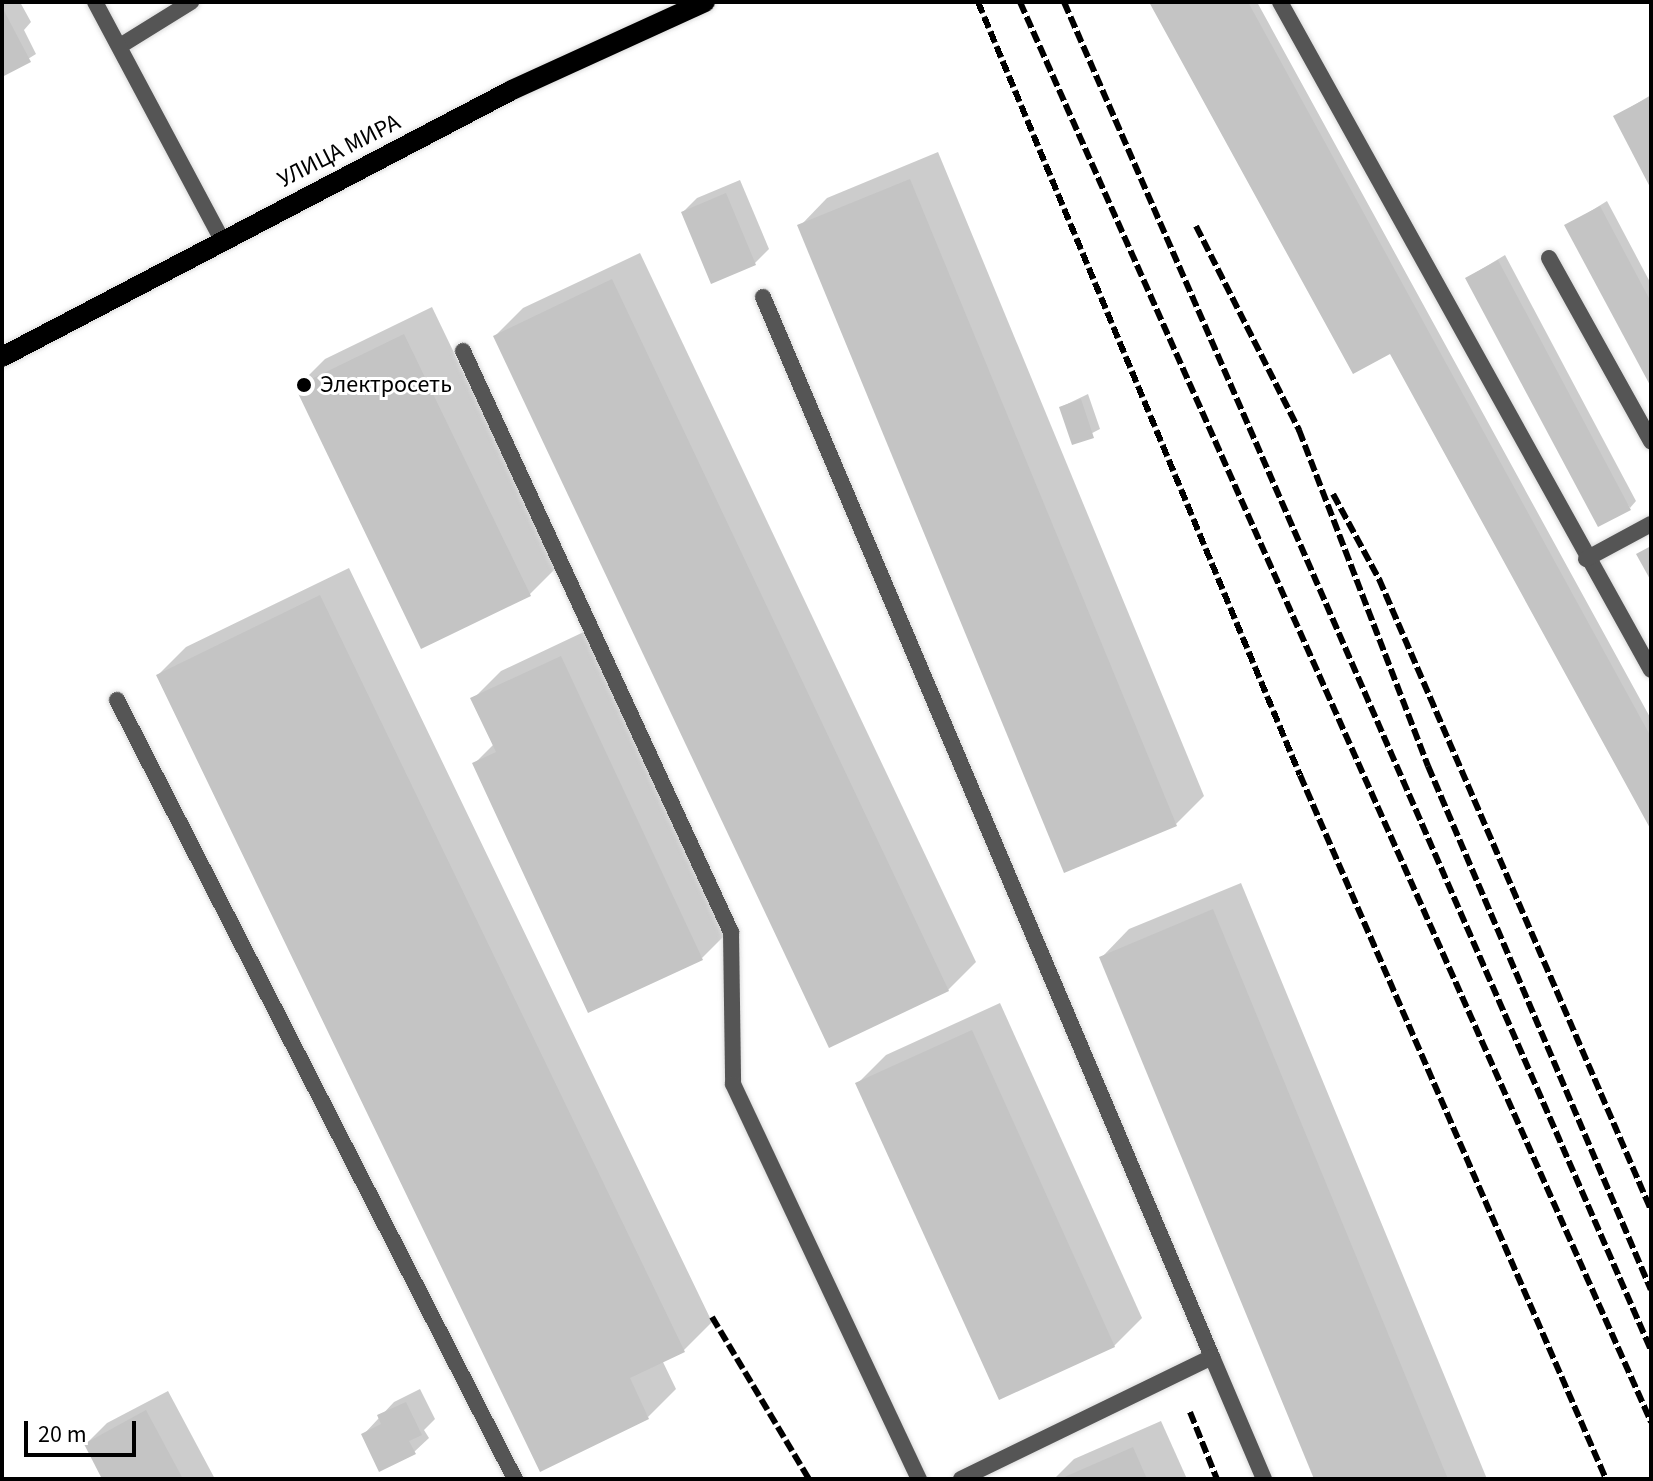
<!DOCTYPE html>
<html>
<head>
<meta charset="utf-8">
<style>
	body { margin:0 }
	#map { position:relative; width:1653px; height:1481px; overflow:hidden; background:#fff; font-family:"Source Sans 3",sans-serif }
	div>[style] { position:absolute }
	.shadow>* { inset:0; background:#0003 }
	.building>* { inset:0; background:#c4c4c4 }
	.roads { filter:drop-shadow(0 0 2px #dbdbdb) drop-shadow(0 0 2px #dbdbdb) }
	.service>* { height:16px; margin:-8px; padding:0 8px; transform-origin:8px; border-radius:8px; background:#555 }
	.minor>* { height:16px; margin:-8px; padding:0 8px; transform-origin:8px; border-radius:8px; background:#555 }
	.primary>* { height:20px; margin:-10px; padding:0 10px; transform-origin:10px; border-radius:10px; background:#000 }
	.rail>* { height:6px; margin-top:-3px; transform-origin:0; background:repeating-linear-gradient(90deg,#000 0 12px,transparent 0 16px) }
	.dots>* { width:22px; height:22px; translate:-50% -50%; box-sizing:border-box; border:4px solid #fff; border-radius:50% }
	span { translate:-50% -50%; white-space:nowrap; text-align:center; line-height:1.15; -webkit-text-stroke:6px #fff; paint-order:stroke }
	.street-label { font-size:24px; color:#000 }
	.poi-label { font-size:24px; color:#000 }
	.left { translate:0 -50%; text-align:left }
	.frame { position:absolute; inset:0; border:4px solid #000; pointer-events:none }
	.scale { position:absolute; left:24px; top:1421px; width:112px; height:36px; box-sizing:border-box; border:4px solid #000; border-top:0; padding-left:10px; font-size:24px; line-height:28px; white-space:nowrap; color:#000; -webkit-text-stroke:6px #fff; paint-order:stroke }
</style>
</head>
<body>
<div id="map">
	<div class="shadow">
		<div style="clip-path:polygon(2px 2px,20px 2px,31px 22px,24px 30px,36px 54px,2px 75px)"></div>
		<div style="clip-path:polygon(1151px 2px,1257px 2px,1651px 719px,1651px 826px,1391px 351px)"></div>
		<div style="clip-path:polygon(1651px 95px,1651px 184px,1616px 116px)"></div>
		<div style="clip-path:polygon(938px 152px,1204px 796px,1176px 824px,800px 226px,827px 198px)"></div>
		<div style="clip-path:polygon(740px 180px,769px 249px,755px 263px,712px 282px,683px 212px,697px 198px)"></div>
		<div style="clip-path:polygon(1607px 201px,1651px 284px,1651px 382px,1567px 226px)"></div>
		<div style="clip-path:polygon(640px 253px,976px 962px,948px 990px,495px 336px,523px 308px)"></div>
		<div style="clip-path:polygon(1505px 255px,1636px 501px,1630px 508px,1467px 278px)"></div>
		<div style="clip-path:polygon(432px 307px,557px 567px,529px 595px,297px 387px,325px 359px)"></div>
		<div style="clip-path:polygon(1088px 394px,1100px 429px,1073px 443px,1061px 407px)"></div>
		<div style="clip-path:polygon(349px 568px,712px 1322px,684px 1350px,662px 1360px,676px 1389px,648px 1417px,158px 675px,186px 647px)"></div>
		<div style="clip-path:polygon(590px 629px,730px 930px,702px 958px,474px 764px,494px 744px,473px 699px,501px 671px)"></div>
		<div style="clip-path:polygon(1241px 883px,1487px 1479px,1317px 1479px,1102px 957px,1129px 929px)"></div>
		<div style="clip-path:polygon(1000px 1003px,1142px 1318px,1114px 1346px,858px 1083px,886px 1055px)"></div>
		<div style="clip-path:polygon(420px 1389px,435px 1419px,424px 1430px,429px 1438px,414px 1452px,363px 1435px,394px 1402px)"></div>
		<div style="clip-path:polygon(168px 1391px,215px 1479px,104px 1479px,86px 1444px,107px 1423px)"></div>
		<div style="clip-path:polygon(1161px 1421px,1187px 1479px,1054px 1479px,1074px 1459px)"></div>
	</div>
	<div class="building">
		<div style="clip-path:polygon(1149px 2px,1248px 2px,1651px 737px,1651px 830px,1390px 354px,1353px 374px)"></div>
		<div style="clip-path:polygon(2px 7px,31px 62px,2px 77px)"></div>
		<div style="clip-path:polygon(1651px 96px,1651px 189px,1613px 116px)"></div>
		<div style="clip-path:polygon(910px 179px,1177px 826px,1064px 873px,797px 225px)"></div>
		<div style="clip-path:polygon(726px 193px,756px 265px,711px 284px,681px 212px)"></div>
		<div style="clip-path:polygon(1600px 206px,1651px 302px,1651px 387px,1564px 225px)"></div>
		<div style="clip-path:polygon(1498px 260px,1631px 510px,1598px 527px,1465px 278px)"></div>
		<div style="clip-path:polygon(612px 279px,949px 991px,829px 1048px,493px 336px)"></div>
		<div style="clip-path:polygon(404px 334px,531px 596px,421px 649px,295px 387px)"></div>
		<div style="clip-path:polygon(1081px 399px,1094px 438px,1072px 445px,1059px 407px)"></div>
		<div style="clip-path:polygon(1651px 546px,1651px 581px,1636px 554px)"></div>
		<div style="clip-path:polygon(320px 595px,685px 1352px,630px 1378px,649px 1419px,540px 1472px,156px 675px)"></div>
		<div style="clip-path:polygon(561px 656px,703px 960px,588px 1013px,472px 763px,496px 752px,470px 698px)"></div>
		<div style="clip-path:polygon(1213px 909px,1448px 1479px,1314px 1479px,1099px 957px)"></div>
		<div style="clip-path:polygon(972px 1030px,1115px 1347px,999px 1400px,855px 1083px)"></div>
		<div style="clip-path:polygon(406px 1402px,422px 1435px,409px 1441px,416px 1454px,379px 1472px,361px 1434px,381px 1424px,377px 1415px)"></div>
		<div style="clip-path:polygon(146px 1410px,183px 1479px,102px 1479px,84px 1444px)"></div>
		<div style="clip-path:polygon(1133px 1447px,1147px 1479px,1060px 1479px)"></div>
	</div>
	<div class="roads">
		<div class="service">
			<div style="left:1280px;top:2px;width:764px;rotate:60.95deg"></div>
			<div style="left:120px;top:46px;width:84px;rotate:-31.8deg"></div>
			<div style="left:1549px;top:258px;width:210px;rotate:60.9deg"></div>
			<div style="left:763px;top:297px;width:1151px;rotate:67.04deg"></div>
			<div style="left:1212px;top:1357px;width:279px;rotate:154.1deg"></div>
			<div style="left:463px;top:351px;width:640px;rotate:65.24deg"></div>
			<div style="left:731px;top:932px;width:152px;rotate:89.2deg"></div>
			<div style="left:733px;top:1084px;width:437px;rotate:64.8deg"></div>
			<div style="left:1586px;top:559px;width:74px;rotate:-28.3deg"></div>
			<div style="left:117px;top:700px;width:875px;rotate:62.94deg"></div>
			<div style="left:1212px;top:1357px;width:133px;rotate:66.9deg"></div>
		</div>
		<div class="minor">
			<div style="left:95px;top:2px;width:270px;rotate:61.9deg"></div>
		</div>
		<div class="primary">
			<div style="left:2px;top:357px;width:576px;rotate:-27.63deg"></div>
			<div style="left:512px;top:90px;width:212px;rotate:-24.5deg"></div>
		</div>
	</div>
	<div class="rail">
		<div style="left:978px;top:2px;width:837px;rotate:67.39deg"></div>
		<div style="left:1300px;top:775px;width:768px;rotate:66.51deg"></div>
		<div style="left:1020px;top:2px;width:1554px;rotate:66.04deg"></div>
		<div style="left:1064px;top:2px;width:1470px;rotate:66.47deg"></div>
		<div style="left:1196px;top:226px;width:229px;rotate:63.2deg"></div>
		<div style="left:1299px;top:430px;width:360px;rotate:69deg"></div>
		<div style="left:1428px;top:766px;width:569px;rotate:66.95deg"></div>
		<div style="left:1333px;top:494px;width:97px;rotate:61.6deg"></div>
		<div style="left:1379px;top:579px;width:687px;rotate:66.68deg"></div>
		<div style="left:712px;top:1317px;width:189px;rotate:59.1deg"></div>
		<div style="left:1190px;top:1412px;width:72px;rotate:68.1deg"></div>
	</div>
	<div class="dots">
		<div style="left:304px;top:385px;background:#000"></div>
	</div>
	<div class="street-label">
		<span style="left:339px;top:151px;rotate:-27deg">УЛИЦА МИРА</span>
	</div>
	<div class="poi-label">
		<span class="left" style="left:320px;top:385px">Электросеть</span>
	</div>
	<div class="frame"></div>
	<div class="scale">20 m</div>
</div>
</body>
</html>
